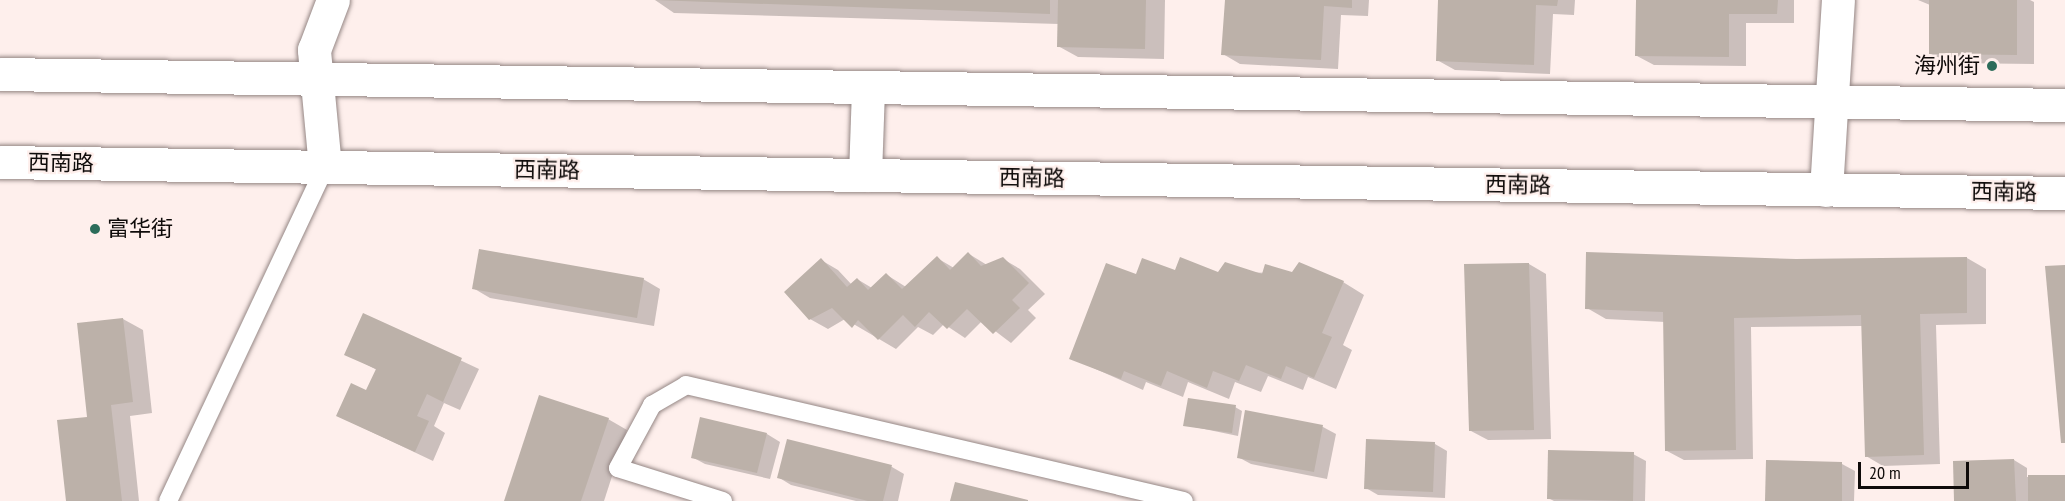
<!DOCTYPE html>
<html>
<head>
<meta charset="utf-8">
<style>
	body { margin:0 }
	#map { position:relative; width:2065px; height:501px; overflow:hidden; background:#feefec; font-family:"PT Sans Narrow","Noto Sans SC",sans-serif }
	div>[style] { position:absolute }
	.shadow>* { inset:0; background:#0003 }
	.building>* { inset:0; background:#bcb1a9 }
	.roads { filter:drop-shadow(0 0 2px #948684) drop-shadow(0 0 2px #948684) }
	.service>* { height:18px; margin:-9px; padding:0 9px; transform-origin:9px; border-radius:9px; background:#fff }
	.minor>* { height:33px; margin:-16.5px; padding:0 16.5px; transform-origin:16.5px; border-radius:16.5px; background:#fff }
	.primary>* { height:33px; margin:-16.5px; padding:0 16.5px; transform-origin:16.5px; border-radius:16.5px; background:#fff }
	.dots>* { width:16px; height:16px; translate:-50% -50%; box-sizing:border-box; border:3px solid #feefec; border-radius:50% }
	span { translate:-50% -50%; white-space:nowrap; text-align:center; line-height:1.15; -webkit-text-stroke:4.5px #feefec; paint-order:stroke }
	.poi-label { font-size:22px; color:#0f0b0a }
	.right { translate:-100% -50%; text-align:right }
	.left { translate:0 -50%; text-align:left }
	.street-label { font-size:22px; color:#0f0b0a }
	.scale { position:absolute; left:1858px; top:462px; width:111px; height:27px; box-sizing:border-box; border:3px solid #0f0b0a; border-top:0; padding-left:8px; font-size:18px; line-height:21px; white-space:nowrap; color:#0f0b0a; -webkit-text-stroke:4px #feefec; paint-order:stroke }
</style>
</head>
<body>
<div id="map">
	<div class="shadow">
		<div style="clip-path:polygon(655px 0,1165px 0,1164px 59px,1078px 57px,1058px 46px,1059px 24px,674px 13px)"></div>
		<div style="clip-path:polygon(1226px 0,1369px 0,1368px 16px,1341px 15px,1338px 69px,1240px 64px,1223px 54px)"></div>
		<div style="clip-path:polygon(1440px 0,1575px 0,1574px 15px,1553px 14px,1550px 74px,1455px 70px,1437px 60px)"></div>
		<div style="clip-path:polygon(1718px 0,1794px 0,1794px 23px,1746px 23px,1746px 66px,1654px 65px,1637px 56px)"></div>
		<div style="clip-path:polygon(1918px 0,2030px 0,2034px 2px,2034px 64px,1948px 63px,1931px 54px,1930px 5px)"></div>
		<div style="clip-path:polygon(969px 254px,987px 265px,1003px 259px,1020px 269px,1045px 294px,1028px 310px,1036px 318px,1011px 343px,982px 321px,965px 338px,944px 324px,933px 335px,918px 327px,896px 349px,845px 319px,828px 329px,810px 319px,821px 260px,838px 270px,852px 285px,857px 279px,872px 288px,887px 275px,906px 287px,937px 258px,954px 268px)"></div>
		<div style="clip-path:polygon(1967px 258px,1986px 269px,1986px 324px,1936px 325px,1940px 464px,1883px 466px,1866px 456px,1862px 326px,1751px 327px,1753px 459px,1684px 460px,1667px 451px,1665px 322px,1606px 319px,1587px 308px,1796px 260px)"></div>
		<div style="clip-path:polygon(1529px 264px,1546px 274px,1551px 439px,1488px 440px,1471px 431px)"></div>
		<div style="clip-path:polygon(1176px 272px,1292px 273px,1343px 282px,1364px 295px,1343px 345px,1352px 350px,1336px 389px,1308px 377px,1303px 390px,1268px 376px,1261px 392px,1235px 382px,1229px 399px,1188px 382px,1183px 397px,1146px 382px,1143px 390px,1071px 358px,1137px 276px)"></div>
		<div style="clip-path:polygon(643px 279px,660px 289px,654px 326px,490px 298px,473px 288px)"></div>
		<div style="clip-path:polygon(364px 315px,479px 369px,460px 410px,444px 403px,434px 426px,445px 433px,433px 461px,338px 416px,367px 392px,377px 370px,346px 354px)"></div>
		<div style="clip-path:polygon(123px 319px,143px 330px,152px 413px,130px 416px,139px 501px,67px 501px,89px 418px,78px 324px)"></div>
		<div style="clip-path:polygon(1235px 407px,1242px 411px,1238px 436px,1185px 425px)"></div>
		<div style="clip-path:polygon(1246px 412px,1323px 427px,1336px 434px,1327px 479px,1251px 464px,1238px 457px)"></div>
		<div style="clip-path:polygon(608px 419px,627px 430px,604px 501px,506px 501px)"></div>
		<div style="clip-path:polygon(767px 434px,780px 442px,770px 479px,705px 464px,692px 457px)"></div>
		<div style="clip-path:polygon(788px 440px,892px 467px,904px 474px,898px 501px,856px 501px,791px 485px,778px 477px)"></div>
		<div style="clip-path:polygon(1435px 444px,1447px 451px,1445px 498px,1378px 495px,1366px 488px)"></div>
		<div style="clip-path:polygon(1633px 454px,1646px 461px,1645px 501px,1554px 501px,1548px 498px)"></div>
		<div style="clip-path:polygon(2014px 460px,2027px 468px,2027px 477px,2065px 476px,2065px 501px,1956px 501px)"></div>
		<div style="clip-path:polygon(1767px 462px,1842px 464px,1855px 471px,1854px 501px,1766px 501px)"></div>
	</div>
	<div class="building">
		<div style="clip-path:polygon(654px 0,1050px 0,1050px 14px)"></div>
		<div style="clip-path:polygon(1058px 0,1146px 0,1145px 49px,1057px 47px)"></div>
		<div style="clip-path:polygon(1225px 0,1352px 0,1352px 8px,1324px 6px,1321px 60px,1221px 55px)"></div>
		<div style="clip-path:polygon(1438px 0,1558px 0,1557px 6px,1536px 5px,1534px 65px,1436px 61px)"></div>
		<div style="clip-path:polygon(1636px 0,1778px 0,1777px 14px,1729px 14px,1729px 57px,1635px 56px)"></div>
		<div style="clip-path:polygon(1929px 0,2017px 0,2017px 55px,1929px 54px)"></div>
		<div style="clip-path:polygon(479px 249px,644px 278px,637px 318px,472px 289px)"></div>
		<div style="clip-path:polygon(968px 252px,981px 266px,1003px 257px,1029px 283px,1012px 300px,1020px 308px,993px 334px,967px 309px,947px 329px,929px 312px,915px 327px,903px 315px,878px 340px,858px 320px,852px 328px,832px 308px,809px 320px,784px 292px,821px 258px,847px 287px,857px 278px,868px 290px,886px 273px,902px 289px,937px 256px,950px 270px)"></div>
		<div style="clip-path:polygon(1586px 252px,1796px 259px,1967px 257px,1967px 313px,1920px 314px,1924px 455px,1865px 457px,1861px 315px,1734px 318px,1736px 450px,1665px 451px,1663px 312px,1585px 309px)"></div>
		<div style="clip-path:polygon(1180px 257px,1218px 272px,1225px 262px,1262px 274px,1265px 264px,1292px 272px,1299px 262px,1344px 281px,1322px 333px,1332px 337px,1314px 378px,1286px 366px,1281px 379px,1246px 365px,1239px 381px,1213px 371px,1207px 388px,1167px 371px,1161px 386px,1124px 371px,1121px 379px,1069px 359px,1106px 263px,1136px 274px,1142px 258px,1175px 270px)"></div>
		<div style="clip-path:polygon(1529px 263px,1534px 430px,1469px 431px,1464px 264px)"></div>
		<div style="clip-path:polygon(2065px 265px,2065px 443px,2061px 443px,2045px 266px)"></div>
		<div style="clip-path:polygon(363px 313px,462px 358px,443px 402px,427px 394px,417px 416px,429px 421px,415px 452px,336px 416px,351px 383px,366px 390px,376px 369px,344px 355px)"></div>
		<div style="clip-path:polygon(123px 318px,133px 402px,111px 405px,122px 501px,66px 501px,57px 420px,87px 417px,77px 323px)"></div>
		<div style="clip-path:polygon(539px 395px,609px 418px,581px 501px,504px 501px)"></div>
		<div style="clip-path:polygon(1188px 398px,1236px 405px,1232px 433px,1183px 426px)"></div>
		<div style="clip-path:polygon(1245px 410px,1323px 425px,1314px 472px,1237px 458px)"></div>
		<div style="clip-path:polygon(700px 417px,767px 433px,757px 473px,691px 458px)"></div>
		<div style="clip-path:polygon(787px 439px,892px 465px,883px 501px,868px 501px,777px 478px)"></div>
		<div style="clip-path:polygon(1366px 439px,1435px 442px,1433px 492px,1364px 489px)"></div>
		<div style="clip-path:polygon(1548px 450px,1634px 452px,1633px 501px,1547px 499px)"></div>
		<div style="clip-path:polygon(2014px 459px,2016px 501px,1954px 501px,1953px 461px)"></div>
		<div style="clip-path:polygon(1766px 460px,1842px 462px,1842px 501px,1765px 501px)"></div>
		<div style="clip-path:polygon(2028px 475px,2065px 475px,2065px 501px,2028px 501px)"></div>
		<div style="clip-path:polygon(955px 482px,1028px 500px,1028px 501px,950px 501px)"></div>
	</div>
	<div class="roads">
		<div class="service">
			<div style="left:168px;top:501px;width:369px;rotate:-64.8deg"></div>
			<div style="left:723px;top:501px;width:110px;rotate:-162.6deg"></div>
			<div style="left:618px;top:468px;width:72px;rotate:-61.6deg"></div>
			<div style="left:652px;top:405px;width:39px;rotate:-30deg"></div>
			<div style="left:686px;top:385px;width:511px;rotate:13.11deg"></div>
		</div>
		<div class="minor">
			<div style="left:325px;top:167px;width:118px;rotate:-95.4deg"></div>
			<div style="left:314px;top:50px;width:53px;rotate:-69.2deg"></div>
			<div style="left:1826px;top:190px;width:190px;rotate:-86.4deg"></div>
		</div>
		<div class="primary">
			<div style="left:0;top:74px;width:2065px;rotate:0.86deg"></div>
			<div style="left:0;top:162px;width:2065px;rotate:0.86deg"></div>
			<div style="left:865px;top:175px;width:88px;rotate:-88deg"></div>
		</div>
	</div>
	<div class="dots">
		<div style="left:1992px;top:66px;background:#2c6c5a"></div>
		<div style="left:95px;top:229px;background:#2c6c5a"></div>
	</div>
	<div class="poi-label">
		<span class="right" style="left:1980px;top:66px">海州街</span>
		<span class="left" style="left:107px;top:229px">富华街</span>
	</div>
	<div class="street-label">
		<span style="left:61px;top:163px;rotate:1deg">西南路</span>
		<span style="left:547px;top:170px;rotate:1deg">西南路</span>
		<span style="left:1032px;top:178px;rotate:1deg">西南路</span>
		<span style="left:1518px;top:185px;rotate:1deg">西南路</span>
		<span style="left:2004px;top:192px;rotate:1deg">西南路</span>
	</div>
	<div class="scale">20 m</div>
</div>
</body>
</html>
